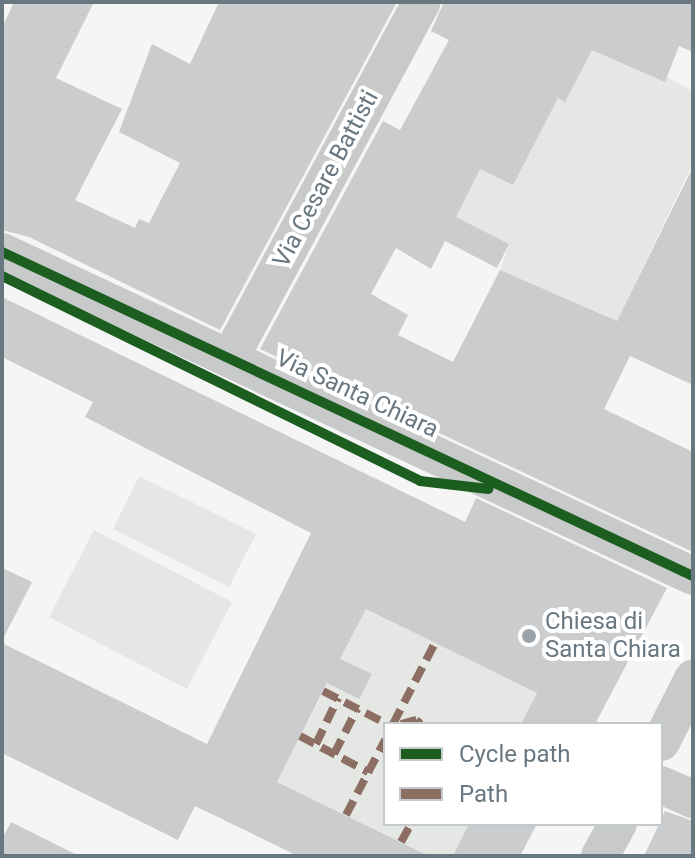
<!DOCTYPE html>
<html>
<head>
<meta charset="utf-8">
<style>
	body { margin:0 }
	#map { position:relative; width:695px; height:858px; overflow:hidden; background:#f5f5f5; font-family:Roboto,sans-serif }
	div>[style] { position:absolute }
	.green>* { inset:0; background:#e4e7e3 }
	.building>* { inset:0; background:#cbcccd }
	.minor>* { height:38px; margin:-19px; padding:0 19px; transform-origin:19px; border-radius:19px; background:#c8caca }
	.quiet>* { height:8px; margin-top:-4px; transform-origin:0; background:repeating-linear-gradient(90deg,#8d6e63 0 16px,transparent 0 24px) }
	.cycleway>* { height:10px; margin:-5px; padding:0 5px; transform-origin:5px; border-radius:5px; background:#1b5e20 }
	.dots>* { width:22px; height:22px; translate:-50% -50%; box-sizing:border-box; border:4px solid #fff; border-radius:50% }
	span { translate:-50% -50%; white-space:nowrap; text-align:center; line-height:1.15; -webkit-text-stroke:8px #fff; paint-order:stroke }
	.street-label { font-size:24px; color:#697781 }
	.poi-label { font-size:24px; color:#697781 }
	.left { translate:0 -50%; text-align:left }
	.frame { position:absolute; inset:0; border:4px solid #697781; pointer-events:none }
	.legend { position:absolute; left:383px; top:722px; width:280px; height:104px; box-sizing:border-box; background:#fff; border:2px solid #c3c9cd; margin:0; padding:10px 14px; list-style:none; font-size:24px; color:#697781 }
	.legend li { display:flex; align-items:center; gap:16px; height:40px }
	.legend b { width:40px; border:2px solid #c3c9cd }
</style>
</head>
<body>
<div id="map">
	<div class="green">
		<div style="clip-path:polygon(597px 40px,693px 91px,693px 163px,617px 321px,500px 270px,509px 244px,454px 216px,480px 169px,558px 98px)"></div>
		<div style="clip-path:polygon(139px 476px,256px 534px,229px 587px,113px 529px)"></div>
		<div style="clip-path:polygon(94px 530px,232px 602px,187px 689px,49px 617px)"></div>
		<div style="clip-path:polygon(366px 609px,537px 693px,521px 724px,385px 724px,385px 824px,469px 824px,453px 856px,429px 856px,277px 782px)"></div>
	</div>
	<div class="building">
		<div style="clip-path:polygon(14px 2px,94px 2px,56px 78px,122px 109px,75px 200px,135px 228px,139px 219px,149px 223px,180px 163px,119px 132px,152px 44px,190px 64px,219px 2px,397px 2px,220px 330px,29px 237px,2px 230px,2px 28px)"></div>
		<div style="clip-path:polygon(444px 2px,693px 2px,693px 52px,679px 46px,665px 82px,592px 50px,565px 102px,558px 98px,513px 185px,480px 169px,456px 217px,509px 244px,497px 268px,445px 241px,431px 269px,396px 248px,371px 294px,408px 315px,398px 335px,453px 362px,500px 270px,617px 321px,693px 167px,693px 385px,630px 356px,604px 409px,693px 452px,693px 552px,260px 349px,383px 121px,400px 130px,449px 40px,431px 31px)"></div>
		<div style="clip-path:polygon(2px 297px,465px 522px,476px 498px,667px 588px,595px 724px,521px 724px,537px 693px,366px 609px,340px 659px,372px 674px,359px 699px,327px 683px,277px 782px,429px 856px,298px 856px,195px 806px,178px 840px,2px 753px,2px 643px,207px 744px,311px 533px,85px 417px,93px 402px,2px 357px)"></div>
		<div style="clip-path:polygon(2px 568px,32px 582px,2px 641px)"></div>
		<div style="clip-path:polygon(665px 811px,693px 821px,693px 856px,644px 856px)"></div>
		<div style="clip-path:polygon(11px 822px,79px 856px,2px 856px,2px 839px)"></div>
		<div style="clip-path:polygon(469px 824px,537px 824px,520px 856px,453px 856px)"></div>
	</div>
	<div class="minor">
		<div style="left:2px;top:252px;width:763px;rotate:25.12deg"></div>
		<div style="left:231px;top:356px;width:402px;rotate:-61.7deg"></div>
		<div style="left:661px;top:742px;width:71px;rotate:-63.1deg"></div>
		<div style="left:661px;top:785px;width:35px;rotate:24deg"></div>
		<div style="left:600px;top:856px;width:37px;rotate:-61deg"></div>
	</div>
	<div class="quiet">
		<div style="left:323px;top:691px;width:72px;rotate:27.3deg"></div>
		<div style="left:393px;top:724px;width:91px;rotate:-62.6deg"></div>
		<div style="left:401px;top:724px;width:16px;rotate:-15deg"></div>
		<div style="left:416px;top:720px;width:6px;rotate:39deg"></div>
		<div style="left:300px;top:736px;width:77px;rotate:27.9deg"></div>
		<div style="left:316px;top:744px;width:51px;rotate:-64.4deg"></div>
		<div style="left:334px;top:754px;width:51px;rotate:-62.9deg"></div>
		<div style="left:346px;top:815px;width:85px;rotate:-62.5deg"></div>
		<div style="left:401px;top:842px;width:21px;rotate:-61deg"></div>
	</div>
	<div class="cycleway">
		<div style="left:2px;top:252px;width:763px;rotate:25.12deg"></div>
		<div style="left:2px;top:276px;width:466px;rotate:26.1deg"></div>
		<div style="left:420px;top:481px;width:69px;rotate:6.6deg"></div>
	</div>
	<div class="dots">
		<div style="left:529px;top:636px;background:#9aa3aa"></div>
	</div>
	<div class="street-label">
		<span style="left:326px;top:179px;rotate:-62deg">Via Cesare Battisti</span>
		<span style="left:357px;top:394px;rotate:25deg">Via Santa Chiara</span>
	</div>
	<div class="poi-label">
		<span class="left" style="left:545px;top:636px">Chiesa di<br>Santa Chiara</span>
	</div>
	<div class="frame"></div>
	<ul class="legend">
	<li><b style="height:10px;background:#1b5e20"></b>Cycle path</li>
	<li><b style="height:10px;background:#8d6e63"></b>Path</li>
	</ul>
</div>
</body>
</html>
